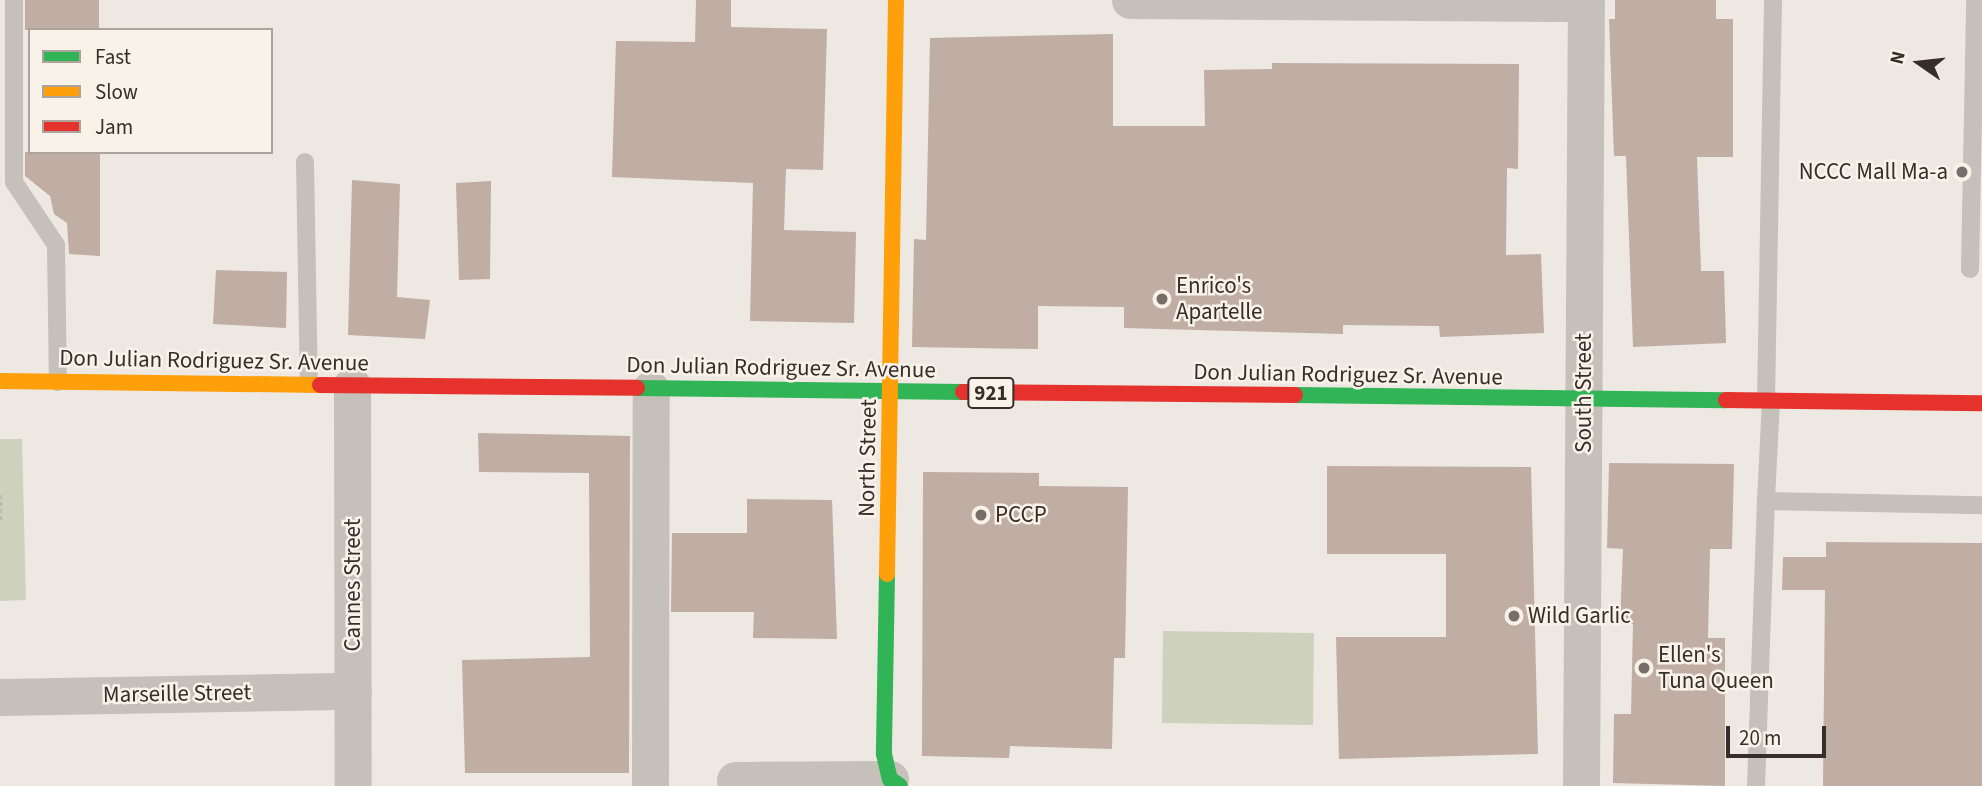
<!DOCTYPE html>
<html>
<head>
<meta charset="utf-8">
<style>
	body { margin:0 }
	#map { position:relative; width:1982px; height:786px; overflow:hidden; background:#ede8e2; font-family:"Source Sans 3",sans-serif }
	div>[style] { position:absolute }
	.green>* { inset:0; background:#ced2bc }
	.building>* { inset:0; background:#c0ada4 }
	.path>* { height:4.5px; margin-top:-2.25px; transform-origin:0; background:repeating-linear-gradient(90deg,#bfb8b3 0 3.5px,transparent 0 7px) }
	.lane>* { height:18px; margin:-9px; padding:0 9px; transform-origin:9px; border-radius:9px; background:#c6c0bb }
	.street>* { height:37px; margin:-18.5px; padding:0 18.5px; transform-origin:18.5px; border-radius:18.5px; background:#c6c0bb }
	.fast>* { height:16px; margin:-8px; padding:0 8px; transform-origin:8px; border-radius:8px; background:#30b455 }
	.slow>* { height:16px; margin:-8px; padding:0 8px; transform-origin:8px; border-radius:8px; background:#ff9f0a }
	.jam>* { height:16px; margin:-8px; padding:0 8px; transform-origin:8px; border-radius:8px; background:#e5322d }
	.dots>* { width:19px; height:19px; translate:-50% -50%; box-sizing:border-box; border:4px solid #f9f2e9; border-radius:50% }
	span { translate:-50% -50%; white-space:nowrap; text-align:center; line-height:1.15; -webkit-text-stroke:5px #f9f2e9; paint-order:stroke }
	.shield-label span { padding:2px 5px; background:#f9f2e9; border:2px solid; border-radius:5px; -webkit-text-stroke-width:0 }
	.shield-label { font-size:21px; color:#372d29; font-weight:700 }
	.poi-label { font-size:23px; color:#372d29 }
	.right { translate:-100% -50%; text-align:right }
	.left { translate:0 -50%; text-align:left }
	.street-label { font-size:23px; color:#372d29 }
	.legend { position:absolute; left:28px; top:28px; width:245px; height:126px; box-sizing:border-box; background:#f9f2e9; border:2px solid #aba39c; margin:0; padding:9px 12px; list-style:none; font-size:21px; color:#372d29 }
	.legend li { display:flex; align-items:center; gap:14px; height:35px }
	.legend b { width:35px; border:2px solid #aba39c }
	.north { position:absolute; left:1884px; top:28px; width:70px; height:70px; -webkit-text-stroke:5px #f9f2e9; paint-order:stroke; rotate:284deg; font-size:19px; font-weight:700; line-height:28px; text-align:center; color:#372d29 }
	.north::after { content:''; display:block; margin:auto; width:24px; height:32px; background:#372d29; clip-path:polygon(50% 0,100% 100%,50% 72%,0 100%) }
	.scale { position:absolute; left:1726px; top:726px; width:100px; height:32px; box-sizing:border-box; border:4px solid #372d29; border-top:0; padding-left:9px; font-size:21px; line-height:24px; white-space:nowrap; color:#372d29; -webkit-text-stroke:5px #f9f2e9; paint-order:stroke }
</style>
</head>
<body>
<div id="map">
	<div class="green">
		<div style="clip-path:polygon(0 439px,22px 439px,26px 600px,0 601px)"></div>
		<div style="clip-path:polygon(1163px 631px,1314px 633px,1313px 725px,1162px 723px)"></div>
	</div>
	<div class="building">
		<div style="clip-path:polygon(25px 0,99px 0,99px 30px,25px 30px)"></div>
		<div style="clip-path:polygon(696px 0,731px 0,731px 27px,827px 29px,823px 170px,786px 169px,784px 230px,856px 232px,854px 323px,750px 321px,753px 183px,612px 177px,616px 41px,695px 42px)"></div>
		<div style="clip-path:polygon(1615px 0,1716px 0,1716px 19px,1733px 19px,1733px 157px,1697px 157px,1701px 271px,1724px 271px,1726px 343px,1633px 347px,1626px 156px,1614px 156px,1609px 19px,1615px 19px)"></div>
		<div style="clip-path:polygon(1113px 34px,1113px 126px,1205px 126px,1204px 70px,1272px 69px,1272px 63px,1519px 64px,1518px 169px,1507px 168px,1506px 255px,1541px 254px,1544px 333px,1440px 337px,1439px 326px,1343px 325px,1343px 334px,1124px 328px,1124px 307px,1038px 306px,1038px 349px,912px 347px,914px 239px,926px 240px,930px 38px)"></div>
		<div style="clip-path:polygon(25px 152px,100px 152px,100px 256px,69px 254px,67px 223px,54px 214px,50px 196px,25px 176px)"></div>
		<div style="clip-path:polygon(352px 180px,400px 184px,397px 297px,430px 300px,425px 339px,348px 335px)"></div>
		<div style="clip-path:polygon(491px 181px,490px 279px,459px 280px,456px 183px)"></div>
		<div style="clip-path:polygon(216px 270px,287px 272px,286px 328px,213px 324px)"></div>
		<div style="clip-path:polygon(478px 433px,630px 436px,629px 773px,465px 773px,462px 660px,590px 657px,589px 473px,479px 472px)"></div>
		<div style="clip-path:polygon(1609px 463px,1734px 464px,1732px 549px,1710px 549px,1708px 638px,1725px 638px,1725px 786px,1613px 783px,1614px 714px,1631px 714px,1633px 624px,1620px 624px,1623px 549px,1607px 548px)"></div>
		<div style="clip-path:polygon(1327px 466px,1531px 467px,1538px 754px,1339px 759px,1336px 637px,1446px 637px,1446px 554px,1327px 554px)"></div>
		<div style="clip-path:polygon(923px 472px,1039px 473px,1039px 486px,1128px 487px,1125px 658px,1114px 658px,1112px 749px,1010px 746px,1009px 758px,922px 756px)"></div>
		<div style="clip-path:polygon(747px 499px,832px 500px,837px 639px,753px 638px,754px 612px,671px 612px,672px 533px,747px 533px)"></div>
		<div style="clip-path:polygon(1826px 542px,1982px 543px,1982px 786px,1823px 786px,1825px 590px,1782px 590px,1783px 557px,1826px 557px)"></div>
	</div>
	<div class="path">
		<div style="left:0;top:495px;width:26px;rotate:90deg"></div>
	</div>
	<div class="lane">
		<div style="left:14px;top:0;width:182px;rotate:90deg"></div>
		<div style="left:14px;top:182px;width:76px;rotate:56.3deg"></div>
		<div style="left:56px;top:245px;width:137px;rotate:89.2deg"></div>
		<div style="left:305px;top:162px;width:222px;rotate:89deg"></div>
		<div style="left:1970px;top:269px;width:269px;rotate:-88.9deg"></div>
		<div style="left:1766px;top:401px;width:401px;rotate:-89deg"></div>
		<div style="left:1771px;top:401px;width:100px;rotate:92.9deg"></div>
		<div style="left:1766px;top:501px;width:216px;rotate:1.1deg"></div>
		<div style="left:1756px;top:786px;width:285px;rotate:-88deg"></div>
	</div>
	<div class="street">
		<div style="left:1130px;top:0;width:456px;rotate:0.4deg"></div>
		<div style="left:352px;top:385px;width:401px;rotate:89.9deg"></div>
		<div style="left:0;top:697px;width:353px;rotate:-1deg"></div>
		<div style="left:735px;top:780px;width:155px;rotate:-0.4deg"></div>
		<div style="left:650px;top:786px;width:397px;rotate:-89.9deg"></div>
		<div style="left:1581px;top:786px;width:786px;rotate:-89.64deg"></div>
	</div>
	<div class="fast">
		<div style="left:637px;top:388px;width:326px;rotate:0.7deg"></div>
		<div style="left:1295px;top:395px;width:431px;rotate:0.7deg"></div>
		<div style="left:887px;top:574px;width:180px;rotate:91deg"></div>
		<div style="left:884px;top:754px;width:26px;rotate:77deg"></div>
		<div style="left:890px;top:779px;width:12px;rotate:35deg"></div>
	</div>
	<div class="slow">
		<div style="left:0;top:381px;width:320px;rotate:0.7deg"></div>
		<div style="left:887px;top:574px;width:574px;rotate:-89.1deg"></div>
	</div>
	<div class="jam">
		<div style="left:320px;top:385px;width:317px;rotate:0.5deg"></div>
		<div style="left:963px;top:392px;width:332px;rotate:0.5deg"></div>
		<div style="left:1726px;top:400px;width:256px;rotate:0.7deg"></div>
	</div>
	<div class="dots">
		<div style="left:1962px;top:172px;background:#776e6a"></div>
		<div style="left:1162px;top:299px;background:#776e6a"></div>
		<div style="left:981px;top:515px;background:#776e6a"></div>
		<div style="left:1514px;top:616px;background:#776e6a"></div>
		<div style="left:1644px;top:668px;background:#776e6a"></div>
	</div>
	<div class="shield-label">
		<span style="left:991px;top:393px">921</span>
	</div>
	<div class="poi-label">
		<span class="right" style="left:1948px;top:172px">NCCC Mall Ma-a</span>
		<span class="left" style="left:1176px;top:299px">Enrico's<br>Apartelle</span>
		<span class="left" style="left:995px;top:515px">PCCP</span>
		<span class="left" style="left:1528px;top:616px">Wild Garlic</span>
		<span class="left" style="left:1658px;top:668px">Ellen's<br>Tuna Queen</span>
	</div>
	<div class="street-label">
		<span style="left:214px;top:361px;rotate:1deg">Don Julian Rodriguez Sr. Avenue</span>
		<span style="left:781px;top:368px;rotate:1deg">Don Julian Rodriguez Sr. Avenue</span>
		<span style="left:1348px;top:375px;rotate:1deg">Don Julian Rodriguez Sr. Avenue</span>
		<span style="left:1584px;top:393px;rotate:-90deg">South Street</span>
		<span style="left:868px;top:458px;rotate:-89deg">North Street</span>
		<span style="left:353px;top:585px;rotate:-90deg">Cannes Street</span>
		<span style="left:177px;top:694px;rotate:-1deg">Marseille Street</span>
	</div>
	<ul class="legend">
	<li><b style="height:9px;background:#30b455"></b>Fast</li>
	<li><b style="height:9px;background:#ff9f0a"></b>Slow</li>
	<li><b style="height:9px;background:#e5322d"></b>Jam</li>
	</ul>
	<div class="north">N</div>
	<div class="scale">20 m</div>
</div>
</body>
</html>
